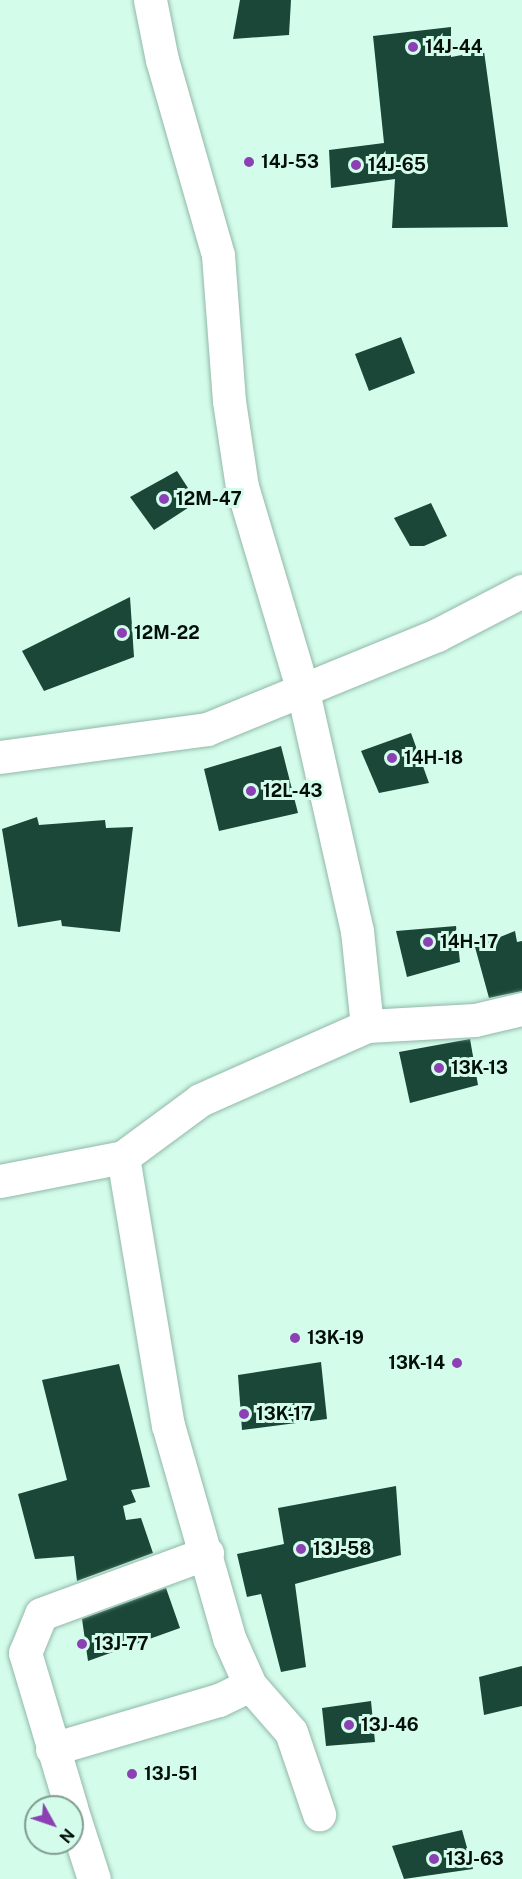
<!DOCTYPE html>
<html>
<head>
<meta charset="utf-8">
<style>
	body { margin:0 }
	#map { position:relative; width:522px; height:1879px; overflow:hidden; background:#d4fceb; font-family:"Public Sans",sans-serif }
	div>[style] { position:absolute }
	.building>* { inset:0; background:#1a4737 }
	.roads { filter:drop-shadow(0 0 2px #92b8a8) drop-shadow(0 0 2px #92b8a8) }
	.minor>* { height:33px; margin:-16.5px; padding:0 16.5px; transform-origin:16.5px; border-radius:16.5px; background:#fff }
	.dots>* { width:16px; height:16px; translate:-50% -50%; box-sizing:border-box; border:3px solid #d4fceb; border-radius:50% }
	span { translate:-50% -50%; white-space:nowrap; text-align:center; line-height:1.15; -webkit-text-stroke:6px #d4fceb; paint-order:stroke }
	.poi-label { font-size:18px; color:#030f0a; font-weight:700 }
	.left { translate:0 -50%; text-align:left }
	.right { translate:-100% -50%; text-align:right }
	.north { position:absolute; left:24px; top:1795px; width:60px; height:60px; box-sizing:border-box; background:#d4fceb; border:2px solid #809d91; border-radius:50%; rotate:130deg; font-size:16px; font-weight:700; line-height:24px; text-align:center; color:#030f0a }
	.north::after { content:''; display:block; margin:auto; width:21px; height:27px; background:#8b41b3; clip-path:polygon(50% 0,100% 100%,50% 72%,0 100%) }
</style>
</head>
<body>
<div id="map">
	<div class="building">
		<div style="clip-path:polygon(240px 0,291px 0,289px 35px,233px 39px)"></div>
		<div style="clip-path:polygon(451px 27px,451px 57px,484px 51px,508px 227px,392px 228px,395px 179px,331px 188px,329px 150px,384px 143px,373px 36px)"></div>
		<div style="clip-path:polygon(401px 337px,415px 373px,369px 391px,355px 354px)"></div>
		<div style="clip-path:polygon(177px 471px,197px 502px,154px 530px,130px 497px)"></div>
		<div style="clip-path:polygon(431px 503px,447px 536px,424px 546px,410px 546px,394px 518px)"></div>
		<div style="clip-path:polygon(130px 597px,134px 657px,44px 691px,22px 651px)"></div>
		<div style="clip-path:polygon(411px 733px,429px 783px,379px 793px,361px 751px)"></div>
		<div style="clip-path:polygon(281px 746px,298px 813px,219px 831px,204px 769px)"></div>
		<div style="clip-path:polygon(37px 817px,39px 825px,105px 820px,106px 828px,133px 827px,120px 932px,62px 926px,61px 920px,18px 927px,2px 829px)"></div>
		<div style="clip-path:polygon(456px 926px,460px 962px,407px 977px,396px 931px)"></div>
		<div style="clip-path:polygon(515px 931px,517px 942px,522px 941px,522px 991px,489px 998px,475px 947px)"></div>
		<div style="clip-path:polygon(470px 1039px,478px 1085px,410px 1103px,399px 1052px)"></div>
		<div style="clip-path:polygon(321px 1362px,327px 1419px,242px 1430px,238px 1375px)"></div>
		<div style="clip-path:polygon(119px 1364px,150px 1487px,131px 1490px,136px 1502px,123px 1506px,126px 1520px,141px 1518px,153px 1553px,77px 1581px,74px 1556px,35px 1559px,18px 1494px,67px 1480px,42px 1380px)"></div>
		<div style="clip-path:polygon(396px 1486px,401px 1555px,295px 1584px,306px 1667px,281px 1672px,261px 1594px,247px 1597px,237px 1554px,284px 1544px,278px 1508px)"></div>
		<div style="clip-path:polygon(166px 1588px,180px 1628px,88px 1661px,82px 1619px)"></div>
		<div style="clip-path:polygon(522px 1666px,522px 1706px,484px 1715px,479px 1677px)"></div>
		<div style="clip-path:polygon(371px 1701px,375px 1742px,326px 1746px,322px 1708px)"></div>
		<div style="clip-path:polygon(462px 1830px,473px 1869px,404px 1879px,392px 1846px)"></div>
	</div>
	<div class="roads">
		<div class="minor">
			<div style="left:0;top:757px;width:209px;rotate:-7.7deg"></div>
			<div style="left:207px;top:729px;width:248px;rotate:-22.2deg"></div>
			<div style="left:437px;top:635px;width:96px;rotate:-27.4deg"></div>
			<div style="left:367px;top:1026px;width:108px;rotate:-3.2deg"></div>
			<div style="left:475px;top:1020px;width:48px;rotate:-13.2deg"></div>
			<div style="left:123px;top:1157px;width:272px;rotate:80.5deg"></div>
			<div style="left:168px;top:1425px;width:222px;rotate:74deg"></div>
			<div style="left:229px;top:1638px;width:51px;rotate:65.9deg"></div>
			<div style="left:250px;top:1685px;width:62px;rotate:48.9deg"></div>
			<div style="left:291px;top:1732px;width:87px;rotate:71.1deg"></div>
			<div style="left:0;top:1181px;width:125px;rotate:-11deg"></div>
			<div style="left:123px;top:1157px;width:96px;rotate:-36.5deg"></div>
			<div style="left:200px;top:1100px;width:183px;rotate:-23.9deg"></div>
			<div style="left:367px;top:1026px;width:96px;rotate:-96deg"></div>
			<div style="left:357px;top:931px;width:246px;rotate:-102.7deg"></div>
			<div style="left:303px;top:691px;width:213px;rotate:-106.6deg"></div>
			<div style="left:242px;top:487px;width:87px;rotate:-98.6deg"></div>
			<div style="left:229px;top:401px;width:146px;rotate:-94.3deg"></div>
			<div style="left:218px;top:255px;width:203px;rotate:-106deg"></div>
			<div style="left:162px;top:60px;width:61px;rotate:-101.3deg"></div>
			<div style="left:52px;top:1749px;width:174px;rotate:-16.4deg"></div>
			<div style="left:219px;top:1700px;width:34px;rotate:-26deg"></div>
			<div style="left:71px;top:1807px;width:161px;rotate:-106.6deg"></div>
			<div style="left:25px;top:1653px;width:42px;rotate:-67.7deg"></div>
			<div style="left:41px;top:1614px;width:177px;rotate:-20.2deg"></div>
			<div style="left:72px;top:1811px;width:71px;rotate:72.1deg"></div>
		</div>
	</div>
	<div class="dots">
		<div style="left:413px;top:47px;background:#8b41b3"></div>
		<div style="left:249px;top:162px;background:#8b41b3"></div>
		<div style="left:356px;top:165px;background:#8b41b3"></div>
		<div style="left:164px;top:499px;background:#8b41b3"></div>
		<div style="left:122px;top:633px;background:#8b41b3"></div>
		<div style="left:392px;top:758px;background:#8b41b3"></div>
		<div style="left:251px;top:791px;background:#8b41b3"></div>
		<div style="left:428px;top:942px;background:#8b41b3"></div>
		<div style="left:439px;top:1068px;background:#8b41b3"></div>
		<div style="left:295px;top:1338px;background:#8b41b3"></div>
		<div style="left:457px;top:1363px;background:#8b41b3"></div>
		<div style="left:244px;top:1414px;background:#8b41b3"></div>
		<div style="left:301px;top:1549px;background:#8b41b3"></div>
		<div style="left:82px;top:1644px;background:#8b41b3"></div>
		<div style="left:349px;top:1725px;background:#8b41b3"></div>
		<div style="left:132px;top:1774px;background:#8b41b3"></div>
		<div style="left:434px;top:1859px;background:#8b41b3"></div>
	</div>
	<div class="poi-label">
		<span class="left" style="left:425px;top:47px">14J-44</span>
		<span class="left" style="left:261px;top:162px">14J-53</span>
		<span class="left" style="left:368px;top:165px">14J-65</span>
		<span class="left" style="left:176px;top:499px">12M-47</span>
		<span class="left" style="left:134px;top:633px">12M-22</span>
		<span class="left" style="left:404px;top:758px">14H-18</span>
		<span class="left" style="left:263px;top:791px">12L-43</span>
		<span class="left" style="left:440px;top:942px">14H-17</span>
		<span class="left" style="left:451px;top:1068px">13K-13</span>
		<span class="left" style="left:307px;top:1338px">13K-19</span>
		<span class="right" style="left:445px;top:1363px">13K-14</span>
		<span class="left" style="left:256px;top:1414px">13K-17</span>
		<span class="left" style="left:313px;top:1549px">13J-58</span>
		<span class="left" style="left:94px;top:1644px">13J-77</span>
		<span class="left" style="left:361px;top:1725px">13J-46</span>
		<span class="left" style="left:144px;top:1774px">13J-51</span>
		<span class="left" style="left:446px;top:1859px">13J-63</span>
	</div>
	<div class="north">N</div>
</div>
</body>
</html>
